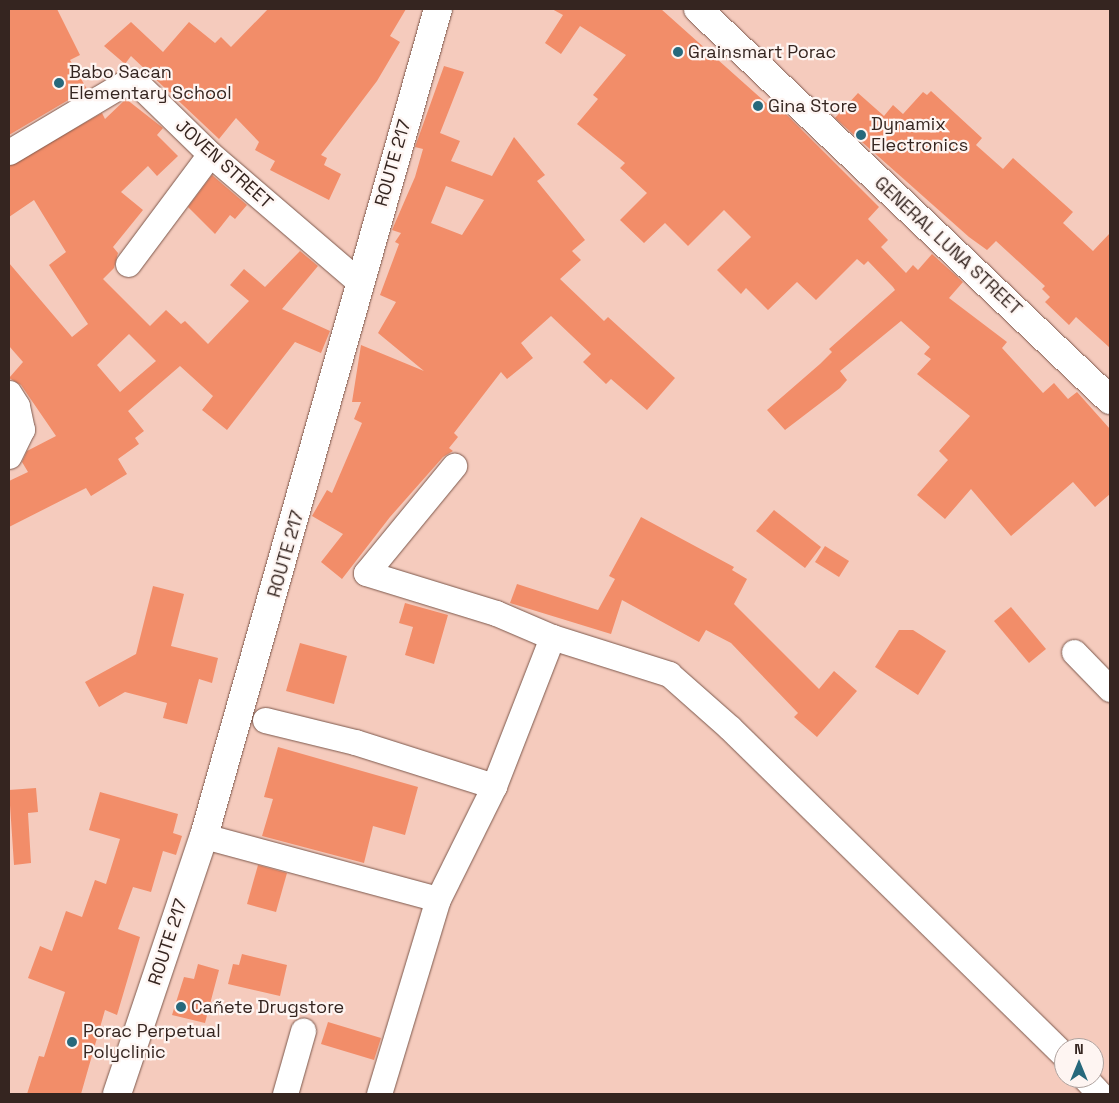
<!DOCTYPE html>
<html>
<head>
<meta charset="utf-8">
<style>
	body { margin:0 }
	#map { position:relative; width:1119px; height:1103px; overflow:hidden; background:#f5cbbd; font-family:"Space Grotesk",sans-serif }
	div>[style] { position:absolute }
	.building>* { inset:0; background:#f28d69 }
	.roads { filter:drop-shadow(0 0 1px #7c584c) drop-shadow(0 0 1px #7c584c) }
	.minor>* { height:25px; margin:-12.5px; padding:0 12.5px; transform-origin:12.5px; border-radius:12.5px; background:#fff }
	.major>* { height:28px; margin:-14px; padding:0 14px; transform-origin:14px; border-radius:14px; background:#fff }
	.dots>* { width:14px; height:14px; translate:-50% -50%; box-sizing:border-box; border:2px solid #fef5f2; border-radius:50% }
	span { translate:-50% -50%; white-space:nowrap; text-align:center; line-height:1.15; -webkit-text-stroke:4.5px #fef5f2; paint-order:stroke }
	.poi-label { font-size:18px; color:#352520 }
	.left { translate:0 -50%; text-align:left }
	.street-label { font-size:18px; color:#352520 }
	.frame { position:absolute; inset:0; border:10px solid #352520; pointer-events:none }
	.north { position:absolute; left:1054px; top:1038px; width:50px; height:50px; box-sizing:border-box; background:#fef5f2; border:1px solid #aea29e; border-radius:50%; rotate:0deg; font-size:14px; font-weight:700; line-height:20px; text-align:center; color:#352520 }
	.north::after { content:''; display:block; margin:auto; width:18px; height:22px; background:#27697c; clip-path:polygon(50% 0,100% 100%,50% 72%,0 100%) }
</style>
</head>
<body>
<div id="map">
	<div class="building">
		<div style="clip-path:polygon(9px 9px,57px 9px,80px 55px,70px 60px,87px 89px,9px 135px)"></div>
		<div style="clip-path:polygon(268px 9px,406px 9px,390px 36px,400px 42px,377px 81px,321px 155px,327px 158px,324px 165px,341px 174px,329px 200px,270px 170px,275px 161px,255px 150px,259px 142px,236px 118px,219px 139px,131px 56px,125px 64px,104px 46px,131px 22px,163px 52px,189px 22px,215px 43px,221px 37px,231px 47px)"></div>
		<div style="clip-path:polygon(552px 9px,661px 9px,773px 109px,776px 106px,788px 116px,879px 207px,868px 219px,888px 240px,881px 247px,906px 273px,913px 265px,918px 270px,932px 254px,963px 282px,949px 298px,1007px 342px,1002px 348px,1043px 393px,1054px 383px,1068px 399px,1077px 392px,1110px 429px,1110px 494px,1095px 507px,1073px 482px,1011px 536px,971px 489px,945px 519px,917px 495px,948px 460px,939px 451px,970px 416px,917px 374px,931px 359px,924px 354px,930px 347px,901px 321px,840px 371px,847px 380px,840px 388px,785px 430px,767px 410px,820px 364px,832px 352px,829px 349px,895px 290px,893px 287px,868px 261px,864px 265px,857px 259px,816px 300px,797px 282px,768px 310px,746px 288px,741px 294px,717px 270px,751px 237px,724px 210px,688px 246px,665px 223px,644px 243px,620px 220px,647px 193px,620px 168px,625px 163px,577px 124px,598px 99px,593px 95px,626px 55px,580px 26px,561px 54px,545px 43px,563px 15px)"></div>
		<div style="clip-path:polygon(evenodd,444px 66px,464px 72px,440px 133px,460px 141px,451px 161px,492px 176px,514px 137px,545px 175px,537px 181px,585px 240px,572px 251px,581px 260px,560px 279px,604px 321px,608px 317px,675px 378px,647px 410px,611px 379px,606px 384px,583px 362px,591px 354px,551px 316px,521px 343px,533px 358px,507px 379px,501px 372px,454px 433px,458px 437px,449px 448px,453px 451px,443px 457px,390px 517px,342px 579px,321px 562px,343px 534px,312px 516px,327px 490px,332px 493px,362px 423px,354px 419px,361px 402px,352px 402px,361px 345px,424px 371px,378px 333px,396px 302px,380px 295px,399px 244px,395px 242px,401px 233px,392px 230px,415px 177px,423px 149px,415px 147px,444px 66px,446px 186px,484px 200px,462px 235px,431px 223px,446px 186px)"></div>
		<div style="clip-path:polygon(931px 91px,982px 138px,976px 145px,1003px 169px,1013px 158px,1073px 212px,1063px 223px,1093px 251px,1110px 233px,1110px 348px,1076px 317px,1069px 325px,1045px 302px,1050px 297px,1042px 289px,1045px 286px,996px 241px,987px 250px,969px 237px,835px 118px,858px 93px,884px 116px,893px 105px,903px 114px,923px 92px,927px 95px)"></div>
		<div style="clip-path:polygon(evenodd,126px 99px,163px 128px,157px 135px,178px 156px,157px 176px,148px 166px,121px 192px,143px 210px,113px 247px,118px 253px,114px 268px,103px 279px,150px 326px,166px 310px,181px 324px,185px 321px,208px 344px,249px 301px,230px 285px,244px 269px,265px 287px,300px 251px,318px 266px,282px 309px,330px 331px,321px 353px,295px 342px,227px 430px,202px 410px,213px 396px,180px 366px,128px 411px,144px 431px,135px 438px,139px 444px,118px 459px,127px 474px,91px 496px,86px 488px,9px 527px,9px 481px,28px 472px,22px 462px,27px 451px,56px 436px,21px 385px,9px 378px,23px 362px,9px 346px,9px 263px,72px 337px,88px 324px,49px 265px,66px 252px,34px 200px,9px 217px,9px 166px,102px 113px,105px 119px,126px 99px,129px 334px,156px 361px,120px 392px,97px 365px,129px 334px)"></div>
		<div style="clip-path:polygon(212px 175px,247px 205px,235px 219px,230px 215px,215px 234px,188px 207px)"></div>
		<div style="clip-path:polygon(774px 510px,821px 547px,805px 568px,756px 531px)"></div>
		<div style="clip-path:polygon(641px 517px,734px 567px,732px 570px,747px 579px,734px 604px,819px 689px,834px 671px,857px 691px,817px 737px,794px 717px,798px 713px,731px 643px,706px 630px,699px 642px,622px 600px,611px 634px,510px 603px,517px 584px,598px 610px,615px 579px,609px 576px)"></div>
		<div style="clip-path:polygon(825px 546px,849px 561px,839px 577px,815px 562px)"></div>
		<div style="clip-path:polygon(153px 586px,184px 594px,171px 646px,218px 658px,212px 683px,199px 679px,187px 724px,163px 718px,167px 703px,125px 692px,99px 707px,85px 682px,136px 654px)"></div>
		<div style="clip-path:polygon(405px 603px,448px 615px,434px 664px,405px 655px,413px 627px,399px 623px)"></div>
		<div style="clip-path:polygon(1011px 607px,1046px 649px,1029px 663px,994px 621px)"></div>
		<div style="clip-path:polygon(899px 630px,913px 630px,946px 651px,918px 695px,875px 667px)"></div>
		<div style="clip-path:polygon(300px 643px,347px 656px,334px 704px,286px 691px)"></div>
		<div style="clip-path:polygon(278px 747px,418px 787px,405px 835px,373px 826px,364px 863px,262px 836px,273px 799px,264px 797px)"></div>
		<div style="clip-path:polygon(36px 788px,38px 812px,28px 813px,31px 863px,14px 865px,9px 790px)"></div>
		<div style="clip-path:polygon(100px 792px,178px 814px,173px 833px,182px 836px,176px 855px,163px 851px,151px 892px,133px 887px,118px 929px,140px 937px,117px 1015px,105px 1010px,81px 1094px,27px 1094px,39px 1056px,44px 1057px,65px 992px,28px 978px,40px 946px,52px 951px,66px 911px,82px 917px,95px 880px,106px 884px,120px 839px,89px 830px)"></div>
		<div style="clip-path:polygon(258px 865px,287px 873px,276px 912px,247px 904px)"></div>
		<div style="clip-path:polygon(242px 954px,287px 965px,280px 996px,228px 984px,233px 964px,239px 965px)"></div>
		<div style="clip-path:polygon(198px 964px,219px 970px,205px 1023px,172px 1015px,184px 977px,194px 979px)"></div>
		<div style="clip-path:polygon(328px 1022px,381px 1038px,374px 1060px,321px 1044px)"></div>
	</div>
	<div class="roads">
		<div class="minor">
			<div style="left:9px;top:152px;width:139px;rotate:-30.8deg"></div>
			<div style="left:128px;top:81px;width:10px;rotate:17deg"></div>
			<div style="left:138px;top:84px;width:100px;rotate:44.2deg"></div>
			<div style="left:210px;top:154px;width:195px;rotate:40.6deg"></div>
			<div style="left:128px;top:264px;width:137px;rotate:-53.3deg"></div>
			<div style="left:9px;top:393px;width:15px;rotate:58deg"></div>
			<div style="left:17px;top:406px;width:24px;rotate:78deg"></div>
			<div style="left:22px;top:429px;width:30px;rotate:116deg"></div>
			<div style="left:552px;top:637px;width:123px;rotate:17.5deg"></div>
			<div style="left:669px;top:674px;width:81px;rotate:41.5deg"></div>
			<div style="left:730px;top:728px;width:467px;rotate:44.4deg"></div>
			<div style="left:1074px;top:652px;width:52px;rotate:45.8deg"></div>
			<div style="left:265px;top:720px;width:93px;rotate:13.7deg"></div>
			<div style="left:355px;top:742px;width:146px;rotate:17.6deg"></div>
			<div style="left:204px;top:836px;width:242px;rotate:15.1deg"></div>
			<div style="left:1085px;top:1078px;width:22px;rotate:47deg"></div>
			<div style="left:285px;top:1094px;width:66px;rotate:-74.1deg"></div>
			<div style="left:379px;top:1094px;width:204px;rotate:-73.2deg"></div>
			<div style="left:438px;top:899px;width:126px;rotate:-63.6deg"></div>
			<div style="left:494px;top:786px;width:160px;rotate:-68.7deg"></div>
			<div style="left:552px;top:637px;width:61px;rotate:-156.8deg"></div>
			<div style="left:496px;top:613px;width:136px;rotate:-162.9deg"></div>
			<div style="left:366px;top:573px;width:139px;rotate:-50.6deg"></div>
		</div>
		<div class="major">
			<div style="left:698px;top:9px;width:568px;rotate:43.5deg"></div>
			<div style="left:117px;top:1094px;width:272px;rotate:-71.4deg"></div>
			<div style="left:204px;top:836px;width:859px;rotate:-74.2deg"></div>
		</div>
	</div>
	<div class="dots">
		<div style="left:678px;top:52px;background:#27697c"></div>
		<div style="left:59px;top:83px;background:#27697c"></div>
		<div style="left:758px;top:106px;background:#27697c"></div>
		<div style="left:861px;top:135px;background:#27697c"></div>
		<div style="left:181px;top:1007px;background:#27697c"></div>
		<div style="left:72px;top:1042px;background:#27697c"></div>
	</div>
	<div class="poi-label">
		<span class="left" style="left:688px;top:52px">Grainsmart Porac</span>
		<span class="left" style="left:69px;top:83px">Babo Sacan<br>Elementary School</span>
		<span class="left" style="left:768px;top:106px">Gina Store</span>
		<span class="left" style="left:871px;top:135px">Dynamix<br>Electronics</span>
		<span class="left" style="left:191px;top:1007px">Cañete Drugstore</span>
		<span class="left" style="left:83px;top:1042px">Porac Perpetual<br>Polyclinic</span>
	</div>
	<div class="street-label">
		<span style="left:393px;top:163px;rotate:-74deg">ROUTE 217</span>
		<span style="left:224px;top:164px;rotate:42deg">JOVEN STREET</span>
		<span style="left:948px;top:246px;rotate:43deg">GENERAL LUNA STREET</span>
		<span style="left:286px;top:554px;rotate:-74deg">ROUTE 217</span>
		<span style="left:168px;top:942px;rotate:-72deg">ROUTE 217</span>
	</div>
	<div class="frame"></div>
	<div class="north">N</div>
</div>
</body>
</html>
